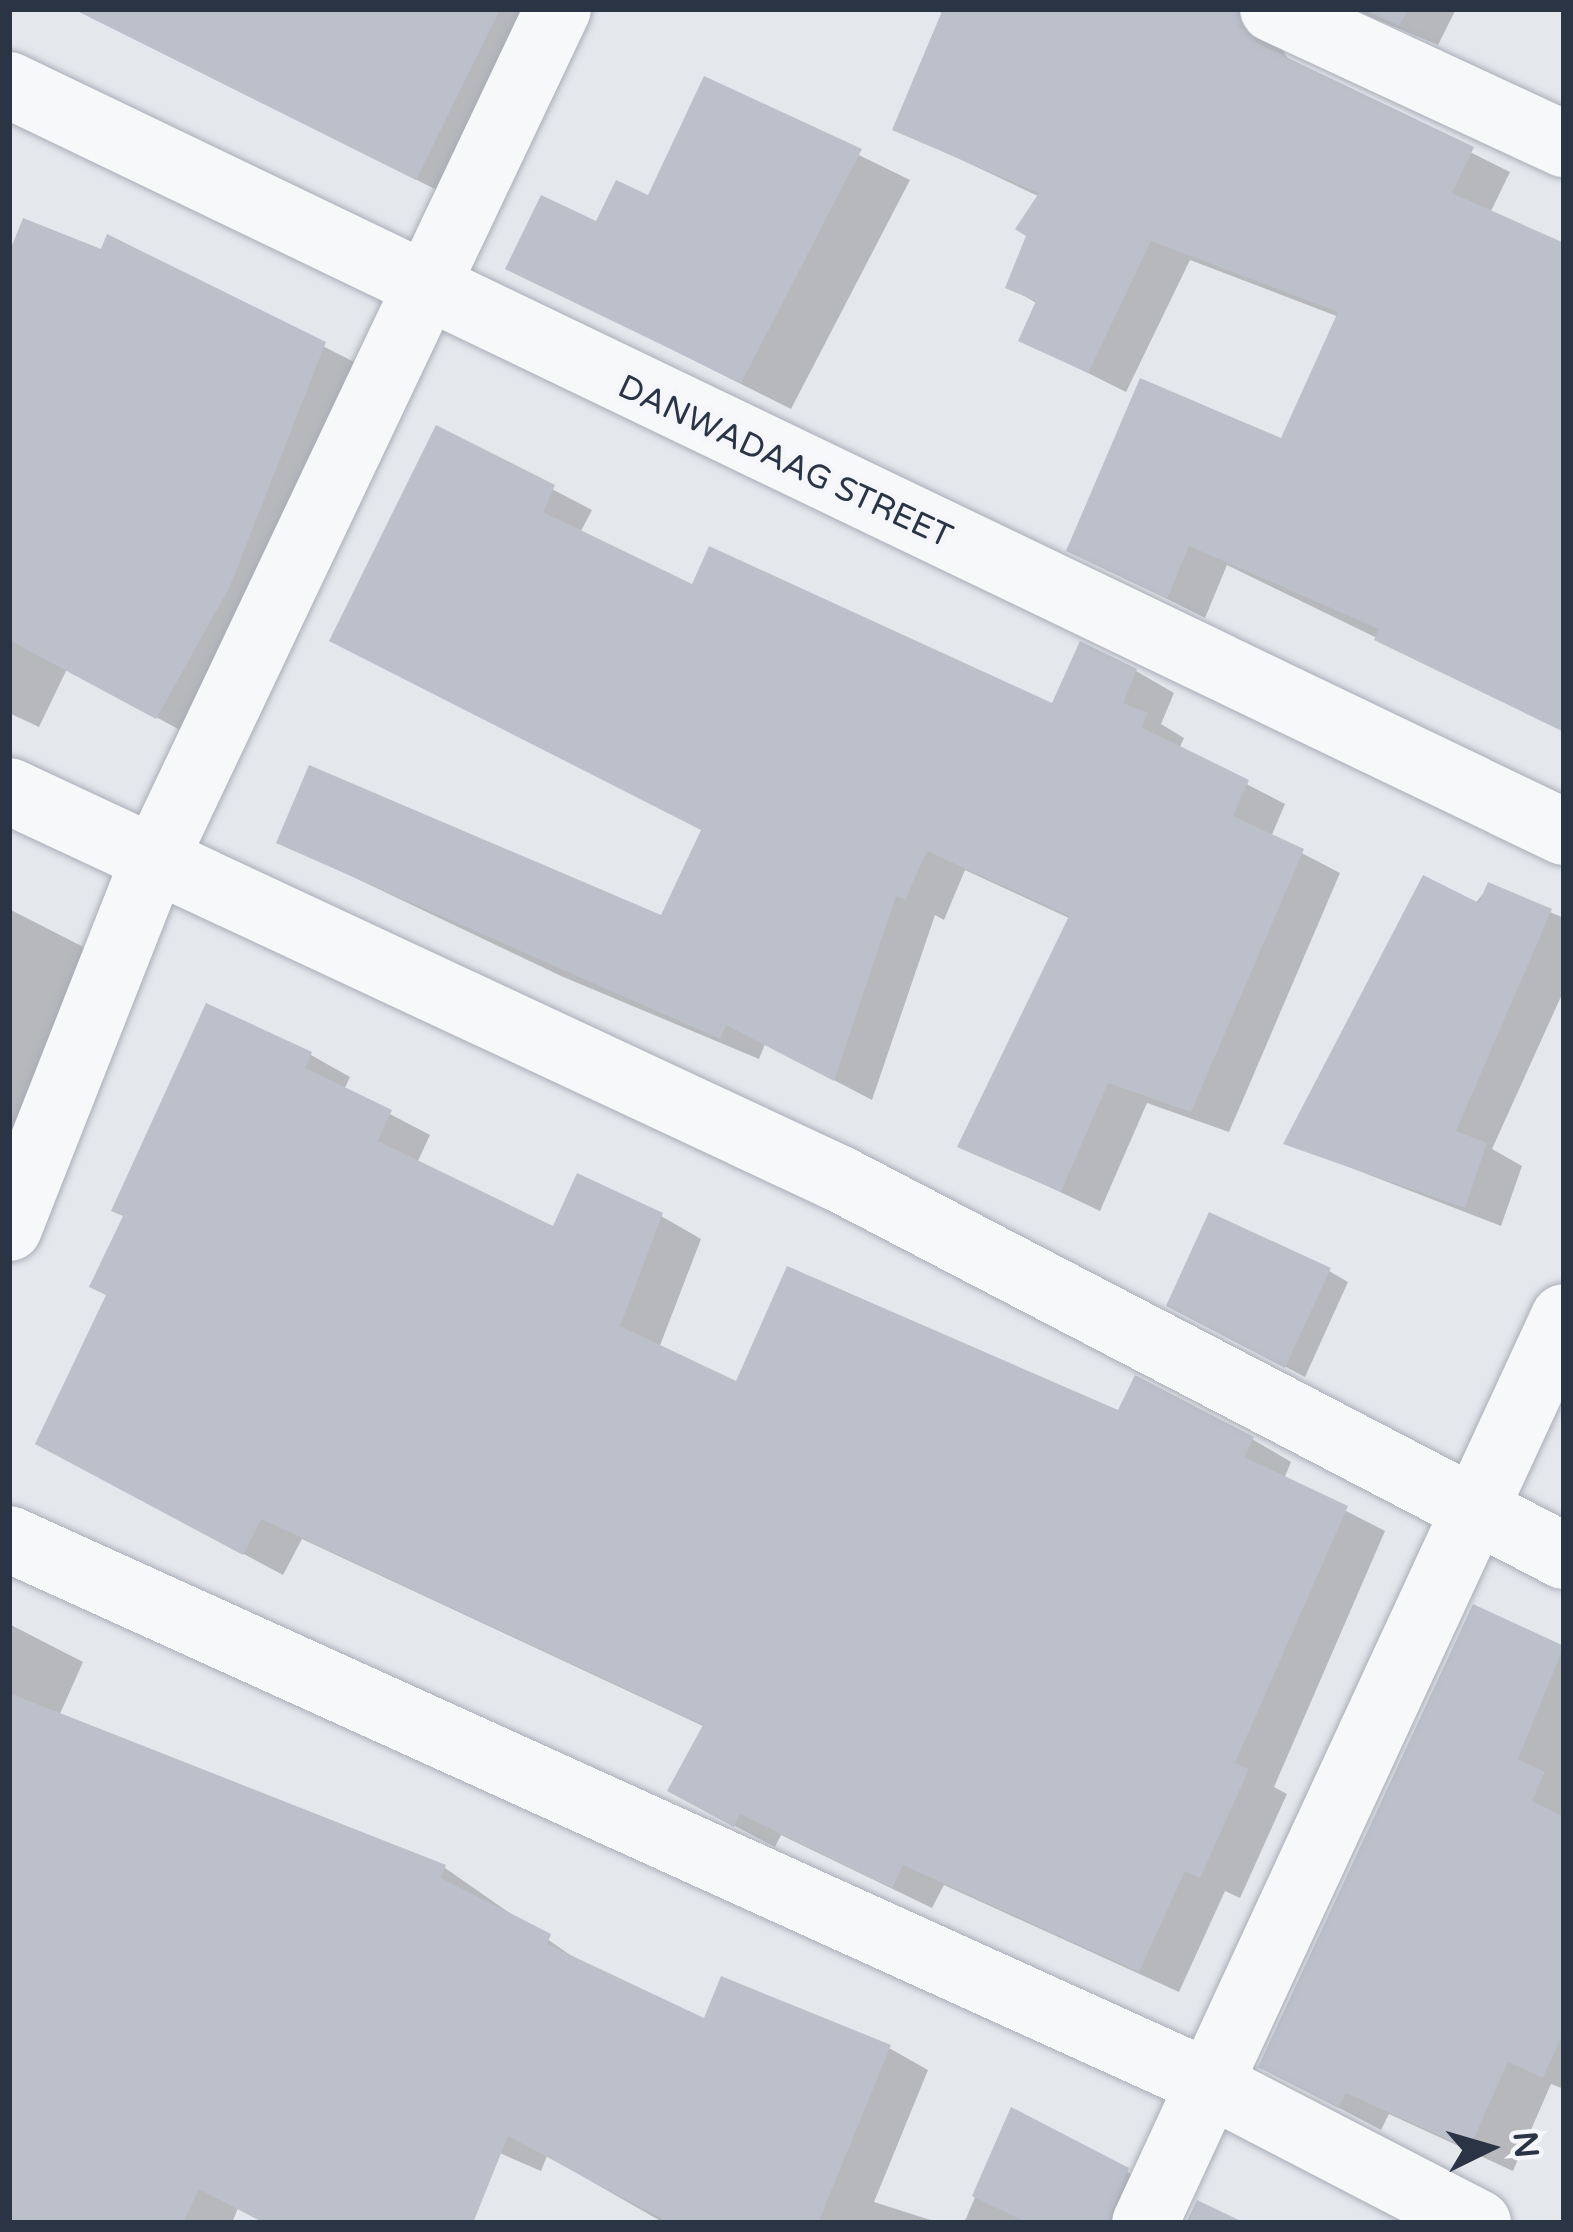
<!DOCTYPE html>
<html>
<head>
<meta charset="utf-8">
<style>
	body { margin:0 }
	#map { position:relative; width:1573px; height:2232px; overflow:hidden; background:#e4e7ec; font-family:"Varela Round",sans-serif }
	div>[style] { position:absolute }
	.shadow>* { inset:0; background:#0003 }
	.building>* { inset:0; background:#bbc0ca }
	.roads { filter:drop-shadow(0 0 3px #a9aeb7) drop-shadow(0 0 3px #a9aeb7) }
	.minor>* { height:66px; margin:-33px; padding:0 33px; transform-origin:33px; border-radius:33px; background:#f7f8fa }
	.tertiary>* { height:66px; margin:-33px; padding:0 33px; transform-origin:33px; border-radius:33px; background:#f7f8fa }
	span { translate:-50% -50%; white-space:nowrap; text-align:center; line-height:1.15; -webkit-text-stroke:9px #f4f6f9; paint-order:stroke }
	.street-label { font-size:33px; color:#2b3445 }
	.frame { position:absolute; inset:0; border:12px solid #2b3445; pointer-events:none }
	.north { position:absolute; left:1429px; top:2088px; width:120px; height:120px; -webkit-text-stroke:9px #f4f6f9; paint-order:stroke; rotate:85deg; font-size:33px; font-weight:700; line-height:48px; text-align:center; color:#2b3445 }
	.north::after { content:''; display:block; margin:auto; width:42px; height:54px; background:#2b3445; clip-path:polygon(50% 0,100% 100%,50% 72%,0 100%) }
</style>
</head>
<body>
<div id="map">
	<div class="shadow">
		<div style="clip-path:polygon(82px 9px,562px 9px,466px 205px)"></div>
		<div style="clip-path:polygon(933px 9px,1284px 9px,1272px 34px,1291px 63px,1510px 172px,1490px 213px,1564px 247px,1564px 729px,1227px 565px,1205px 618px,1070px 550px,1282px 442px,1339px 317px,1190px 260px,1126px 392px,1022px 340px,1038px 304px,1009px 287px,1040px 197px,896px 129px,944px 14px)"></div>
		<div style="clip-path:polygon(1352px 9px,1456px 9px,1438px 45px)"></div>
		<div style="clip-path:polygon(705px 80px,910px 180px,791px 409px,509px 268px,649px 199px)"></div>
		<div style="clip-path:polygon(109px 238px,360px 365px,193px 737px,67px 669px,39px 727px,9px 713px,9px 261px,103px 253px)"></div>
		<div style="clip-path:polygon(437px 429px,592px 510px,580px 533px,694px 588px,1053px 707px,1136px 671px,1174px 693px,1161px 724px,1184px 738px,1179px 749px,1285px 804px,1271px 837px,1340px 873px,1229px 1132px,1147px 1103px,1100px 1211px,961px 1145px,1071px 919px,965px 870px,944px 920px,935px 915px,872px 1100px,765px 1044px,759px 1059px,561px 976px,280px 842px,662px 919px,704px 830px)"></div>
		<div style="clip-path:polygon(1489px 886px,1564px 918px,1564px 990px,1492px 1149px,1522px 1166px,1501px 1226px,1287px 1143px)"></div>
		<div style="clip-path:polygon(9px 909px,105px 958px,9px 1179px)"></div>
		<div style="clip-path:polygon(207px 1007px,311px 1055px,350px 1077px,344px 1090px,430px 1135px,417px 1163px,554px 1230px,661px 1216px,701px 1239px,659px 1348px,737px 1385px,1120px 1414px,1252px 1439px,1291px 1462px,1284px 1479px,1385px 1531px,1274px 1787px,1287px 1794px,1240px 1898px,1225px 1891px,1179px 1992px,944px 1885px,932px 1908px,781px 1835px,775px 1847px,710px 1813px,705px 1727px,302px 1539px,283px 1575px,78px 1465px,126px 1216px)"></div>
		<div style="clip-path:polygon(1329px 1271px,1348px 1282px,1305px 1377px,1189px 1316px)"></div>
		<div style="clip-path:polygon(1474px 1608px,1564px 1649px,1564px 2089px,1551px 2084px,1513px 2171px,1389px 2114px,1381px 2130px,1305px 2090px)"></div>
		<div style="clip-path:polygon(9px 1624px,83px 1662px,59px 1716px,445px 1868px,586px 1966px,706px 2022px,889px 2048px,928px 2070px,874px 2202px,940px 2223px,664px 2223px,547px 2156px,541px 2171px,449px 2131px,405px 2223px,266px 2223px,238px 2208px,232px 2223px,9px 2223px)"></div>
		<div style="clip-path:polygon(1012px 2111px,1167px 2193px,1155px 2223px,964px 2223px)"></div>
	</div>
	<div class="building">
		<div style="clip-path:polygon(73px 9px,500px 9px,416px 180px)"></div>
		<div style="clip-path:polygon(943px 9px,1236px 9px,1257px 43px,1474px 147px,1452px 193px,1564px 243px,1564px 732px,1374px 640px,1379px 629px,1189px 546px,1167px 599px,1066px 551px,1140px 378px,1281px 438px,1338px 312px,1151px 241px,1088px 373px,1018px 341px,1036px 301px,1005px 288px,1026px 236px,1015px 229px,1039px 193px,892px 130px)"></div>
		<div style="clip-path:polygon(1362px 9px,1408px 9px,1399px 26px)"></div>
		<div style="clip-path:polygon(704px 76px,862px 149px,741px 383px,505px 269px,541px 195px,596px 221px,616px 180px,648px 195px)"></div>
		<div style="clip-path:polygon(23px 218px,101px 249px,107px 234px,326px 342px,230px 586px,156px 719px,9px 640px,9px 253px)"></div>
		<div style="clip-path:polygon(436px 425px,555px 485px,543px 512px,692px 584px,709px 546px,1052px 703px,1080px 641px,1137px 669px,1123px 703px,1148px 713px,1141px 727px,1249px 780px,1233px 816px,1304px 849px,1191px 1112px,1108px 1083px,1061px 1192px,957px 1147px,1069px 916px,927px 851px,905px 900px,896px 896px,834px 1081px,726px 1025px,720px 1039px,276px 843px,309px 765px,661px 915px,701px 830px,329px 641px)"></div>
		<div style="clip-path:polygon(1423px 875px,1479px 903px,1488px 882px,1552px 909px,1456px 1131px,1487px 1143px,1465px 1208px,1283px 1144px)"></div>
		<div style="clip-path:polygon(206px 1003px,312px 1052px,305px 1068px,392px 1110px,378px 1141px,553px 1226px,577px 1173px,663px 1213px,620px 1326px,736px 1381px,787px 1266px,1118px 1410px,1135px 1375px,1254px 1437px,1244px 1457px,1348px 1506px,1235px 1763px,1249px 1769px,1200px 1878px,1185px 1871px,1139px 1972px,903px 1865px,892px 1888px,740px 1814px,734px 1827px,667px 1791px,703px 1725px,261px 1519px,243px 1555px,35px 1444px,106px 1295px,89px 1287px,123px 1216px,111px 1211px)"></div>
		<div style="clip-path:polygon(1209px 1212px,1331px 1268px,1285px 1368px,1166px 1306px)"></div>
		<div style="clip-path:polygon(1473px 1604px,1564px 1646px,1518px 1759px,1545px 1772px,1532px 1801px,1564px 1817px,1564px 2031px,1543px 2078px,1508px 2062px,1469px 2149px,1346px 2093px,1338px 2108px,1258px 2067px)"></div>
		<div style="clip-path:polygon(9px 1693px,446px 1865px,441px 1878px,551px 1934px,547px 1944px,704px 2018px,721px 1976px,891px 2045px,818px 2223px,670px 2223px,508px 2136px,473px 2223px,264px 2223px,199px 2189px,183px 2223px,9px 2223px)"></div>
		<div style="clip-path:polygon(1011px 2107px,1129px 2168px,1108px 2223px,1028px 2223px,972px 2196px)"></div>
		<div style="clip-path:polygon(1197px 2200px,1245px 2223px,1186px 2223px)"></div>
	</div>
	<div class="roads">
		<div class="minor">
			<div style="left:1273px;top:9px;width:321px;rotate:24.9deg"></div>
			<div style="left:9px;top:791px;width:917px;rotate:25.03deg"></div>
			<div style="left:840px;top:1179px;width:816px;rotate:27.51deg"></div>
			<div style="left:9px;top:1228px;width:392px;rotate:-68.5deg"></div>
			<div style="left:153px;top:863px;width:945px;rotate:-64.63deg"></div>
			<div style="left:9px;top:1539px;width:1310px;rotate:24.39deg"></div>
			<div style="left:1202px;top:2080px;width:311px;rotate:27.4deg"></div>
			<div style="left:1145px;top:2223px;width:998px;rotate:-65.18deg"></div>
		</div>
		<div class="tertiary">
			<div style="left:9px;top:85px;width:1725px;rotate:25.66deg"></div>
		</div>
	</div>
	<div class="street-label">
		<span style="left:785px;top:462px;rotate:25deg">DANWADAAG STREET</span>
	</div>
	<div class="frame"></div>
	<div class="north">N</div>
</div>
</body>
</html>
